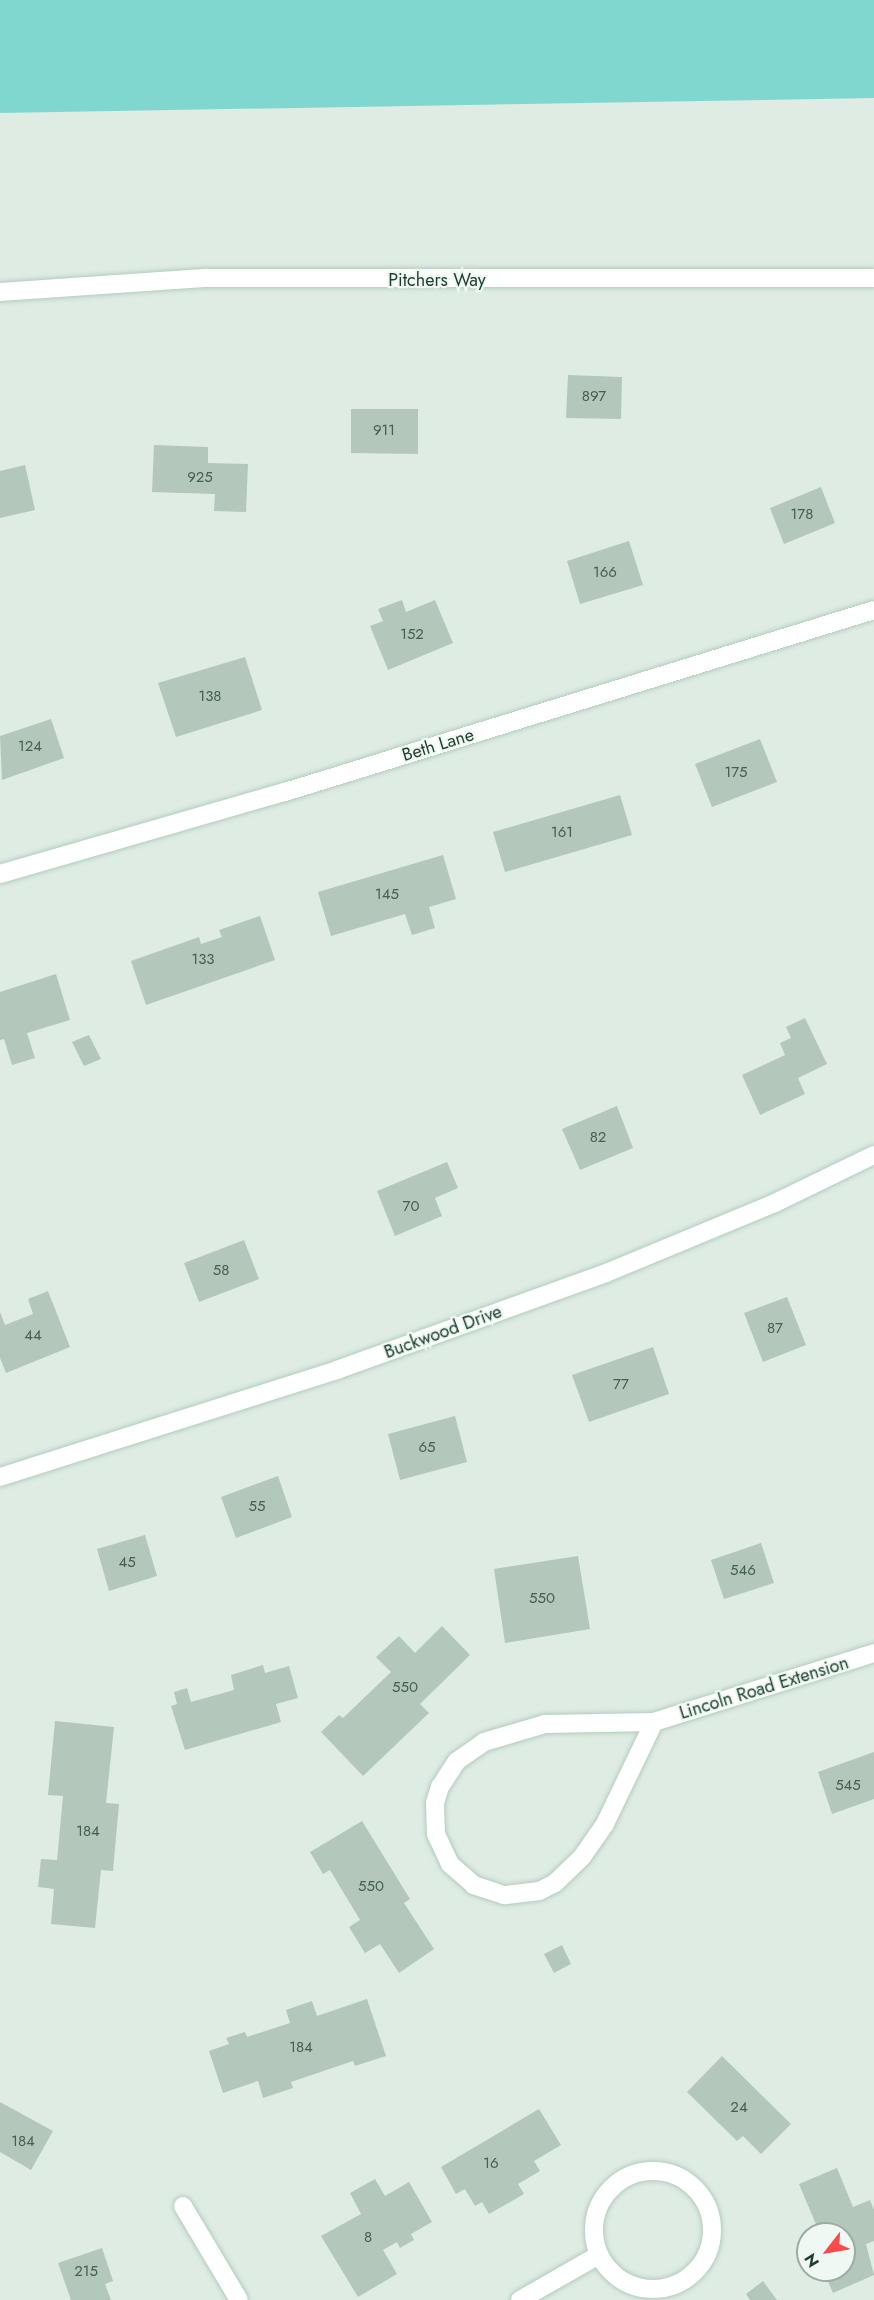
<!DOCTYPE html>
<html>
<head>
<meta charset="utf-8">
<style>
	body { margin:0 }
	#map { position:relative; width:874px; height:2300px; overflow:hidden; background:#dfece3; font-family:Jost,sans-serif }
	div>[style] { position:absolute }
	.water>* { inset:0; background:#80d7cf }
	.building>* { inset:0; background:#b4c7bb }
	.roads { filter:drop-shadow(0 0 2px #b1cdbc) drop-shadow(0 0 2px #b1cdbc) }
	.minor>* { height:18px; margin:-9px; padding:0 9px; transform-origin:9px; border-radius:9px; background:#fff }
	.minor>.ring { margin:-9px; padding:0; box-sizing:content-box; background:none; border:18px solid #fff; border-radius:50% }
	.secondary>* { height:18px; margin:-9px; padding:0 9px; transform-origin:9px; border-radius:9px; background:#fff }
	span { translate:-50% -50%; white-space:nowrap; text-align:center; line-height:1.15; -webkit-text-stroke:4.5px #eff8f2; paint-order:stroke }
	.number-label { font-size:15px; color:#446050 }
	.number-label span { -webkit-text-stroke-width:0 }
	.street-label { font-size:18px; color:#1e3d2d }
	.north { position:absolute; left:796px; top:2222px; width:60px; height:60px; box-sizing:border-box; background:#eff8f2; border:2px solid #9bada3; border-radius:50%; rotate:239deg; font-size:16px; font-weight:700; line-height:24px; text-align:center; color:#1e3d2d }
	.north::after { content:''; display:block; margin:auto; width:21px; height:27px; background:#ff494a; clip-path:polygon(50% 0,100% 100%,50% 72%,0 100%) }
</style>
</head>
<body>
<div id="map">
	<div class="water">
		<div style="clip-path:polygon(0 0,874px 0,874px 98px,0 113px)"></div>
	</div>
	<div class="building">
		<div style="clip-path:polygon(568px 375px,622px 377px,621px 419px,566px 418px)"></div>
		<div style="clip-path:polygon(351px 409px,418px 409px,418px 454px,351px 453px)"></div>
		<div style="clip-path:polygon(154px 445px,208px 447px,208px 463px,248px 464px,246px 512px,214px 511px,215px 494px,152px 492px)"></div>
		<div style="clip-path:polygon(25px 465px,35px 510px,0 518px,0 471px)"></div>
		<div style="clip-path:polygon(821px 487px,835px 523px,784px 544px,770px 508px)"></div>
		<div style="clip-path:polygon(629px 541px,643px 585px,580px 604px,567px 561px)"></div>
		<div style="clip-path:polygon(402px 600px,406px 612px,435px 600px,453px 643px,388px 670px,370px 626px,383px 621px,378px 609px)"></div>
		<div style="clip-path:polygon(245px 657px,262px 710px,176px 737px,158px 683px)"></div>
		<div style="clip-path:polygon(51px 719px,64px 758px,2px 780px,0 736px)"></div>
		<div style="clip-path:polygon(760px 739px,777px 782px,712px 807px,695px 764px)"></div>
		<div style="clip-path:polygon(620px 795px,632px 835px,505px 872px,493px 832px)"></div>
		<div style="clip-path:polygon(443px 855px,456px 899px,429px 907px,435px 928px,412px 935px,405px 914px,331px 936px,318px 892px)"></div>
		<div style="clip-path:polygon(260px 916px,275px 960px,146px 1005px,131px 961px,199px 937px,201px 944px,222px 937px,219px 930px)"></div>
		<div style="clip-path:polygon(56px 974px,70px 1020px,27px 1033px,35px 1058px,12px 1065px,4px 1039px,0 1040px,0 992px)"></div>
		<div style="clip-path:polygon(805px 1018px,827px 1064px,798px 1078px,805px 1094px,760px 1115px,742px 1075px,785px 1055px,780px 1043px,791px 1038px,786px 1027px)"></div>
		<div style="clip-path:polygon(89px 1035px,101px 1059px,84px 1066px,72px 1042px)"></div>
		<div style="clip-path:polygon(617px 1106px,633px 1148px,580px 1170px,562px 1129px)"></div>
		<div style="clip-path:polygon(447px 1162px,458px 1188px,435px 1198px,442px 1216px,395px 1236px,377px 1191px)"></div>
		<div style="clip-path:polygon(244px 1240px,259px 1279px,199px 1302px,184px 1263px)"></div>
		<div style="clip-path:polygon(48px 1291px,70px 1347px,6px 1373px,0 1358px,0 1312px,5px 1325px,33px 1314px,28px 1299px)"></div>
		<div style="clip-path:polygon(787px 1297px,806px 1345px,763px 1362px,744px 1313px)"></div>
		<div style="clip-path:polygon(653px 1347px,669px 1394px,589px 1422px,572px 1375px)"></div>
		<div style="clip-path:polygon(455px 1416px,467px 1462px,400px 1480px,388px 1434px)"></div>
		<div style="clip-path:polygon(278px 1476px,292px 1517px,236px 1538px,221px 1497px)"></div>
		<div style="clip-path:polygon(145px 1535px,157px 1576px,109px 1591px,97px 1549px)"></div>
		<div style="clip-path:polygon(761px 1543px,774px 1583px,724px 1599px,711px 1560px)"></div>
		<div style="clip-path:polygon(578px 1556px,590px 1629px,505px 1643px,494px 1569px)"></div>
		<div style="clip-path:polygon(442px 1626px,470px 1655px,420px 1704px,429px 1713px,363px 1776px,321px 1732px,339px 1715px,343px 1718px,391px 1672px,376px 1657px,399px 1636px,415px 1653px)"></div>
		<div style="clip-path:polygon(263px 1665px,265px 1673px,289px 1666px,298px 1698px,276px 1704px,281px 1722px,185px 1750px,171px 1706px,177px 1704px,174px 1692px,187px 1688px,191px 1702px,234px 1690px,231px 1675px)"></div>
		<div style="clip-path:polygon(55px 1721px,114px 1727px,106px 1803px,119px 1804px,113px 1871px,101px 1870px,95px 1928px,51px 1924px,54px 1889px,38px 1887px,41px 1859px,57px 1860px,63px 1796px,48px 1795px)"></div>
		<div style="clip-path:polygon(874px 1752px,874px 1799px,832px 1814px,818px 1772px)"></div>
		<div style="clip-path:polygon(362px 1821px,410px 1899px,404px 1903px,434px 1949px,399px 1973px,380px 1944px,365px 1953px,349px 1927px,360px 1920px,330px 1870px,323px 1874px,310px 1852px)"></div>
		<div style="clip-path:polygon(562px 1945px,571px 1964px,554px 1973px,544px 1954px)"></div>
		<div style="clip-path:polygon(367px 1999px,386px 2056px,355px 2066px,353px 2061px,291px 2082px,293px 2088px,263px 2098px,258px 2081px,223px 2093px,209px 2051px,229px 2044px,226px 2038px,245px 2032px,247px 2037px,290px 2023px,286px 2010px,312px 2001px,317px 2016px)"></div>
		<div style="clip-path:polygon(722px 2056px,791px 2124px,761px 2154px,743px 2136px,737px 2141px,687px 2092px)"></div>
		<div style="clip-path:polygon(0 2102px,53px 2131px,31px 2170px,0 2152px)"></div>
		<div style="clip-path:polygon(539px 2109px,561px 2145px,534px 2161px,540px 2171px,518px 2184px,524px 2194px,489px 2214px,482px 2202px,475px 2206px,465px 2189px,456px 2194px,441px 2167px)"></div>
		<div style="clip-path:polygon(837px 2168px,853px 2207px,870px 2200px,874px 2210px,874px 2241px,866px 2244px,874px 2275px,833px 2293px,823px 2270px,844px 2270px,844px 2234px,820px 2234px,799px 2184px)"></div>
		<div style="clip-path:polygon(375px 2179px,385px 2196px,409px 2182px,432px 2222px,411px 2234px,414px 2240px,400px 2248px,397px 2242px,383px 2250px,397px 2274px,358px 2297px,321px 2236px,361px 2214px,350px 2193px)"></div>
		<div style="clip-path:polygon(102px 2248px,113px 2281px,105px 2284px,111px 2300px,71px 2300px,58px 2263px)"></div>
		<div style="clip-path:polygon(763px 2281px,777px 2300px,750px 2300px,746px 2294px)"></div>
	</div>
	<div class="roads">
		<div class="minor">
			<div style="left:0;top:874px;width:297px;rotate:-16.1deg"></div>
			<div style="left:285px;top:792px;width:616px;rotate:-17.17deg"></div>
			<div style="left:0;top:1477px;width:354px;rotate:-17.6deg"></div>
			<div style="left:337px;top:1370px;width:286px;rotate:-19.8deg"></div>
			<div style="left:606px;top:1273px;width:183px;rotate:-22.5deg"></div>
			<div style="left:775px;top:1203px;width:110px;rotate:-25.9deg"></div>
			<div style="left:654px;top:1722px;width:113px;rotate:115.7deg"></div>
			<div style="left:605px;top:1824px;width:40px;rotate:124.9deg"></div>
			<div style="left:582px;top:1857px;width:37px;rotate:136deg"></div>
			<div style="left:555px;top:1883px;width:18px;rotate:153deg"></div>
			<div style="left:539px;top:1891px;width:35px;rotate:173deg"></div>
			<div style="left:504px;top:1895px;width:32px;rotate:-162deg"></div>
			<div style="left:474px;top:1885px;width:32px;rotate:-139deg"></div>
			<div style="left:450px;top:1864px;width:33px;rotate:-115deg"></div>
			<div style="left:436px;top:1834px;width:31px;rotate:-92deg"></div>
			<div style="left:435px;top:1803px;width:17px;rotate:-73deg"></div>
			<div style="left:440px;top:1787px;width:31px;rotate:-57deg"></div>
			<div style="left:457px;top:1761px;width:33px;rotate:-35deg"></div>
			<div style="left:484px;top:1742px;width:64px;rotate:-16.4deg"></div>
			<div style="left:545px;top:1724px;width:109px;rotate:-1.1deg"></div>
			<div style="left:654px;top:1722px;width:231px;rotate:-17.4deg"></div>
			<div class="ring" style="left:594px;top:2171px;width:100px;height:100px"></div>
			<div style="left:183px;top:2206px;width:109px;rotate:59.2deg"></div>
			<div style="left:520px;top:2300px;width:91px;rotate:-29.7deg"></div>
		</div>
		<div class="secondary">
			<div style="left:0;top:292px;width:208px;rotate:-3.9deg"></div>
			<div style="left:208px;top:278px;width:666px"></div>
		</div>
	</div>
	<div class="number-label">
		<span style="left:594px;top:397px">897</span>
		<span style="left:384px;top:431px">911</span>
		<span style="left:200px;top:478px">925</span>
		<span style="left:802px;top:515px">178</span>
		<span style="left:605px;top:573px">166</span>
		<span style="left:412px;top:635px">152</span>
		<span style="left:210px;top:697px">138</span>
		<span style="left:30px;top:747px">124</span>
		<span style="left:736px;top:773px">175</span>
		<span style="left:562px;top:833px">161</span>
		<span style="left:387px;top:895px">145</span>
		<span style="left:203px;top:960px">133</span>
		<span style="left:598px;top:1138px">82</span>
		<span style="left:411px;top:1207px">70</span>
		<span style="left:221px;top:1271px">58</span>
		<span style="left:775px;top:1329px">87</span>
		<span style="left:33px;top:1336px">44</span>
		<span style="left:621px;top:1385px">77</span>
		<span style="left:427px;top:1448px">65</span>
		<span style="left:257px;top:1507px">55</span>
		<span style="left:127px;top:1563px">45</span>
		<span style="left:743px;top:1571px">546</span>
		<span style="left:542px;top:1599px">550</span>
		<span style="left:405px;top:1688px">550</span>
		<span style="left:848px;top:1786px">545</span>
		<span style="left:88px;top:1832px">184</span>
		<span style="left:371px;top:1887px">550</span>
		<span style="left:301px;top:2048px">184</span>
		<span style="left:739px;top:2108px">24</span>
		<span style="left:23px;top:2142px">184</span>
		<span style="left:491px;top:2164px">16</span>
		<span style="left:368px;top:2238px">8</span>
		<span style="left:86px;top:2272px">215</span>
	</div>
	<div class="street-label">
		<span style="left:437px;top:280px">Pitchers Way</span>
		<span style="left:438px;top:745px;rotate:-17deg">Beth Lane</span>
		<span style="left:443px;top:1332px;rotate:-20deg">Buckwood Drive</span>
		<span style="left:764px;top:1688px;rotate:-17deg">Lincoln Road Extension</span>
	</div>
	<div class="north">N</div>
</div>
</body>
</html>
